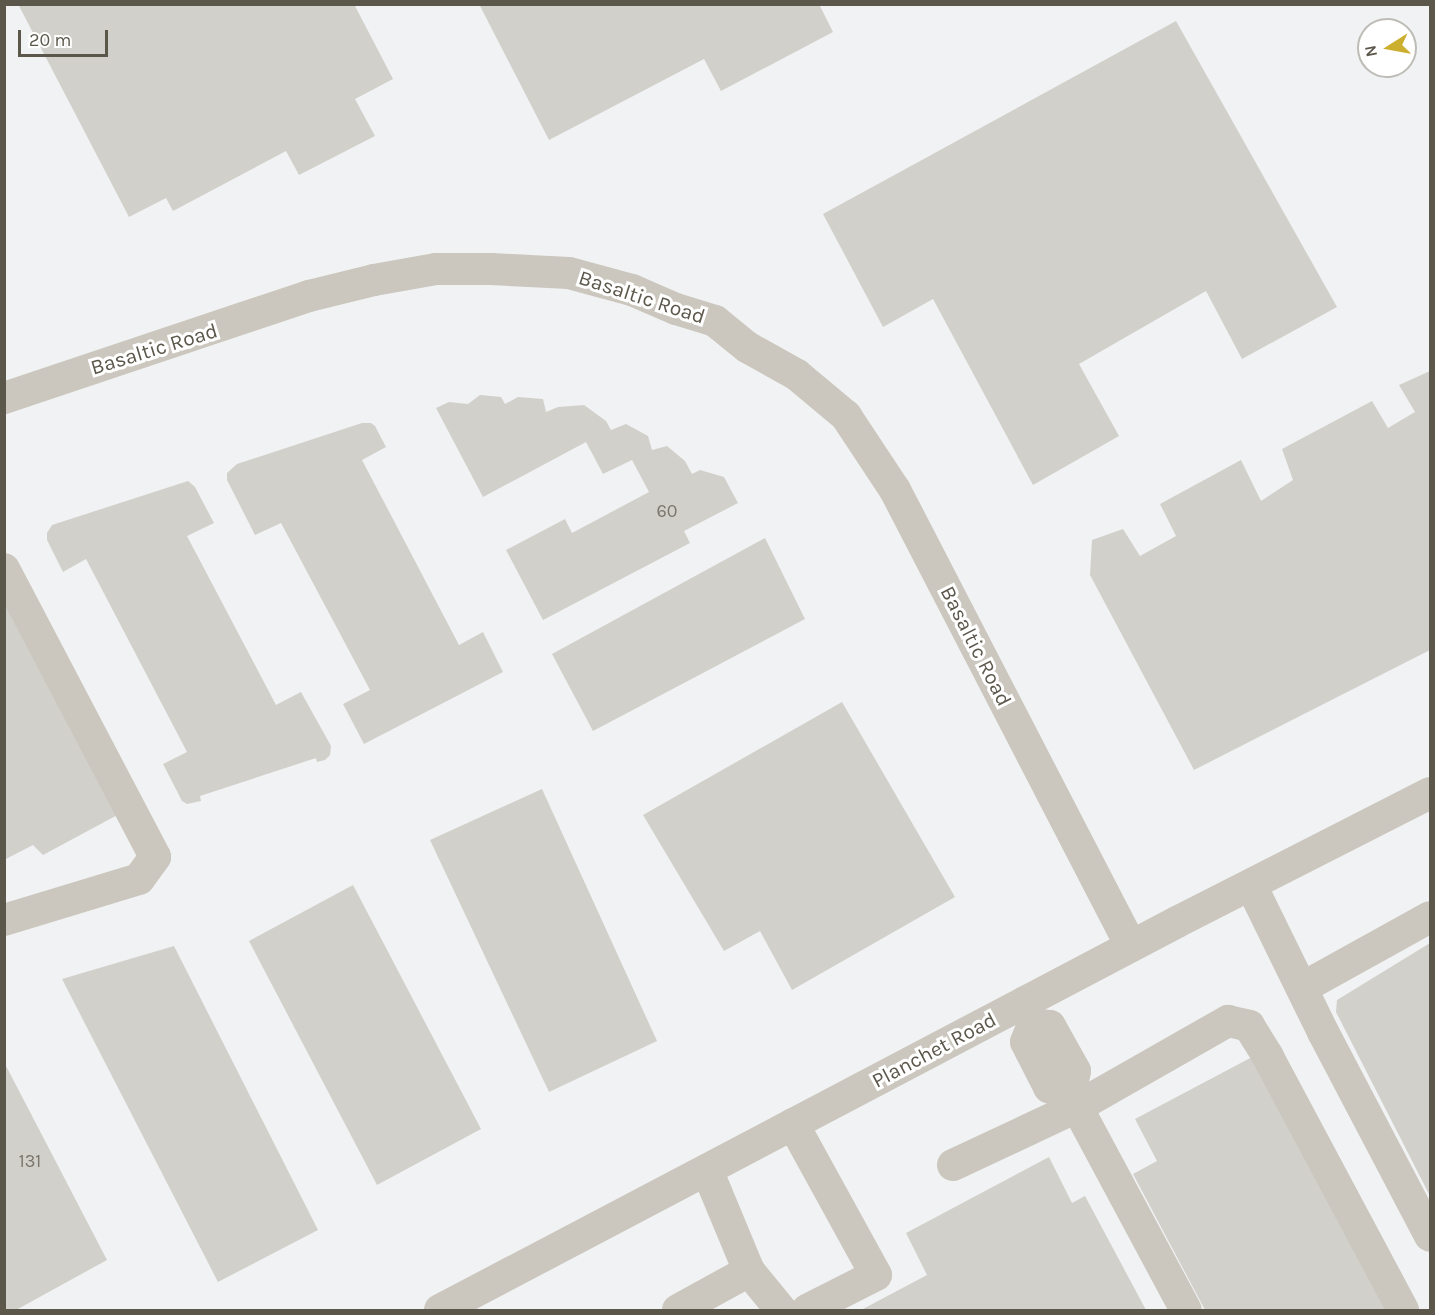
<!DOCTYPE html>
<html>
<head>
<meta charset="utf-8">
<style>
	body { margin:0 }
	#map { position:relative; width:1435px; height:1315px; overflow:hidden; background:#f1f2f3; font-family:Karla,sans-serif }
	div>[style] { position:absolute }
	.building>* { inset:0; background:#d2d0cb }
	.minor>* { height:32px; margin:-16px; padding:0 16px; transform-origin:16px; border-radius:16px; background:#cbc7be }
	span { translate:-50% -50%; white-space:nowrap; text-align:center; line-height:1.15; -webkit-text-stroke:6px #fff; paint-order:stroke }
	.number-label { font-size:18px; color:#7a756b }
	.number-label span { -webkit-text-stroke-width:0 }
	.street-label { font-size:21px; color:#5c574b }
	.frame { position:absolute; inset:0; border:6px solid #5c574b; pointer-events:none }
	.north { position:absolute; left:1357px; top:18px; width:60px; height:60px; box-sizing:border-box; background:#fff; border:2px solid #bebcb7; border-radius:50%; rotate:259deg; font-size:16px; font-weight:700; line-height:24px; text-align:center; color:#5c574b }
	.north::after { content:''; display:block; margin:auto; width:21px; height:27px; background:#cdaf30; clip-path:polygon(50% 0,100% 100%,50% 72%,0 100%) }
	.scale { position:absolute; left:18px; top:30px; width:90px; height:27px; box-sizing:border-box; border:3px solid #5c574b; border-top:0; padding-left:8px; font-size:18px; line-height:21px; white-space:nowrap; color:#5c574b; -webkit-text-stroke:4px #fff; paint-order:stroke }
</style>
</head>
<body>
<div id="map">
	<div class="building">
		<div style="clip-path:polygon(18px 4px,354px 4px,393px 79px,355px 99px,375px 136px,299px 175px,286px 151px,173px 211px,166px 198px,129px 217px)"></div>
		<div style="clip-path:polygon(479px 4px,819px 4px,833px 32px,721px 91px,704px 59px,549px 140px)"></div>
		<div style="clip-path:polygon(1176px 21px,1337px 307px,1242px 359px,1206px 291px,1079px 364px,1119px 436px,1033px 485px,933px 299px,883px 327px,823px 214px)"></div>
		<div style="clip-path:polygon(1430px 371px,1430px 650px,1194px 770px,1090px 575px,1092px 540px,1123px 529px,1140px 556px,1176px 536px,1160px 504px,1241px 460px,1261px 501px,1293px 480px,1282px 449px,1372px 401px,1388px 428px,1415px 412px,1399px 385px)"></div>
		<div style="clip-path:polygon(480px 395px,501px 397px,505px 404px,518px 397px,543px 399px,546px 412px,558px 407px,584px 405px,606px 421px,611px 430px,626px 424px,648px 436px,652px 450px,667px 446px,685px 461px,692px 474px,700px 470px,724px 477px,738px 503px,684px 531px,690px 543px,543px 620px,506px 550px,565px 519px,572px 533px,649px 492px,632px 460px,603px 474px,586px 442px,483px 497px,436px 408px,449px 402px,468px 404px)"></div>
		<div style="clip-path:polygon(362px 423px,371px 423px,375px 426px,386px 447px,362px 460px,459px 645px,483px 632px,503px 672px,364px 744px,343px 704px,370px 690px,281px 523px,255px 535px,227px 480px,227px 473px,237px 464px)"></div>
		<div style="clip-path:polygon(188px 481px,195px 487px,214px 523px,187px 536px,276px 705px,301px 692px,331px 746px,330px 755px,325px 760px,317px 762px,316px 758px,200px 796px,201px 801px,187px 804px,182px 801px,163px 764px,187px 752px,86px 559px,63px 572px,47px 540px,47px 533px,52px 525px)"></div>
		<div style="clip-path:polygon(765px 538px,805px 619px,593px 731px,552px 654px)"></div>
		<div style="clip-path:polygon(4px 589px,123px 812px,43px 855px,33px 845px,4px 860px)"></div>
		<div style="clip-path:polygon(842px 702px,955px 897px,792px 990px,760px 931px,724px 951px,643px 815px)"></div>
		<div style="clip-path:polygon(542px 789px,657px 1041px,549px 1092px,430px 840px)"></div>
		<div style="clip-path:polygon(353px 885px,481px 1129px,377px 1185px,249px 941px)"></div>
		<div style="clip-path:polygon(1430px 943px,1430px 1196px,1336px 1012px,1337px 1000px)"></div>
		<div style="clip-path:polygon(174px 946px,318px 1230px,218px 1282px,62px 979px)"></div>
		<div style="clip-path:polygon(1254px 1056px,1388px 1310px,1205px 1310px,1133px 1174px,1157px 1161px,1135px 1119px)"></div>
		<div style="clip-path:polygon(4px 1062px,107px 1260px,16px 1310px,4px 1310px)"></div>
		<div style="clip-path:polygon(1049px 1157px,1072px 1203px,1085px 1196px,1146px 1310px,861px 1310px,927px 1275px,906px 1233px)"></div>
	</div>
	<div class="minor">
		<div style="left:4px;top:398px;width:322px;rotate:-18.5deg"></div>
		<div style="left:309px;top:296px;width:67px;rotate:-13.8deg"></div>
		<div style="left:374px;top:280px;width:63px;rotate:-10.1deg"></div>
		<div style="left:436px;top:269px;width:55px"></div>
		<div style="left:491px;top:269px;width:78px;rotate:2.9deg"></div>
		<div style="left:569px;top:273px;width:65px;rotate:15.1deg"></div>
		<div style="left:632px;top:290px;width:48px;rotate:23.4deg"></div>
		<div style="left:676px;top:309px;width:41px;rotate:17.1deg"></div>
		<div style="left:715px;top:321px;width:41px;rotate:39.1deg"></div>
		<div style="left:747px;top:347px;width:57px;rotate:29.2deg"></div>
		<div style="left:797px;top:375px;width:64px;rotate:39.9deg"></div>
		<div style="left:846px;top:416px;width:89px;rotate:56.5deg"></div>
		<div style="left:895px;top:490px;width:513px;rotate:62.64deg"></div>
		<div style="left:4px;top:569px;width:325px;rotate:62.3deg"></div>
		<div style="left:155px;top:857px;width:27px;rotate:126deg"></div>
		<div style="left:139px;top:879px;width:141px;rotate:163.1deg"></div>
		<div style="left:1251px;top:885px;width:164px;rotate:63.9deg"></div>
		<div style="left:1323px;top:1032px;width:230px;rotate:62.3deg"></div>
		<div style="left:1302px;top:988px;width:146px;rotate:-29deg"></div>
		<div style="left:1025px;top:1002px;width:23px;rotate:70deg"></div>
		<div style="left:1033px;top:1024px;width:19px;rotate:111deg"></div>
		<div style="left:1026px;top:1042px;width:51px;rotate:62.9deg"></div>
		<div style="left:1049px;top:1087px;width:23px;rotate:25deg"></div>
		<div style="left:1070px;top:1097px;width:12px;rotate:55deg"></div>
		<div style="left:1077px;top:1107px;width:230px;rotate:61.8deg"></div>
		<div style="left:1033px;top:1024px;width:17px;rotate:7deg"></div>
		<div style="left:1050px;top:1026px;width:51px;rotate:60.9deg"></div>
		<div style="left:1075px;top:1071px;width:26px;rotate:101deg"></div>
		<div style="left:793px;top:1124px;width:172px;rotate:61.2deg"></div>
		<div style="left:876px;top:1275px;width:77px;rotate:153.1deg"></div>
		<div style="left:953px;top:1165px;width:137px;rotate:-25.1deg"></div>
		<div style="left:1077px;top:1107px;width:174px;rotate:-29.7deg"></div>
		<div style="left:1228px;top:1021px;width:22px;rotate:13deg"></div>
		<div style="left:1249px;top:1026px;width:36px;rotate:58deg"></div>
		<div style="left:1268px;top:1057px;width:287px;rotate:61.9deg"></div>
		<div style="left:707px;top:1170px;width:109px;rotate:67.4deg"></div>
		<div style="left:749px;top:1271px;width:50px;rotate:50.6deg"></div>
		<div style="left:440px;top:1310px;width:833px;rotate:-27.76deg"></div>
		<div style="left:1177px;top:922px;width:284px;rotate:-27deg"></div>
		<div style="left:678px;top:1310px;width:81px;rotate:-28.8deg"></div>
	</div>
	<div class="number-label">
		<span style="left:667px;top:511px">60</span>
		<span style="left:30px;top:1161px">131</span>
	</div>
	<div class="street-label">
		<span style="left:642px;top:297px;rotate:18deg">Basaltic Road</span>
		<span style="left:154px;top:349px;rotate:-17deg">Basaltic Road</span>
		<span style="left:976px;top:646px;rotate:63deg">Basaltic Road</span>
		<span style="left:934px;top:1050px;rotate:-28deg">Planchet Road</span>
	</div>
	<div class="frame"></div>
	<div class="north">N</div>
	<div class="scale">20 m</div>
</div>
</body>
</html>
